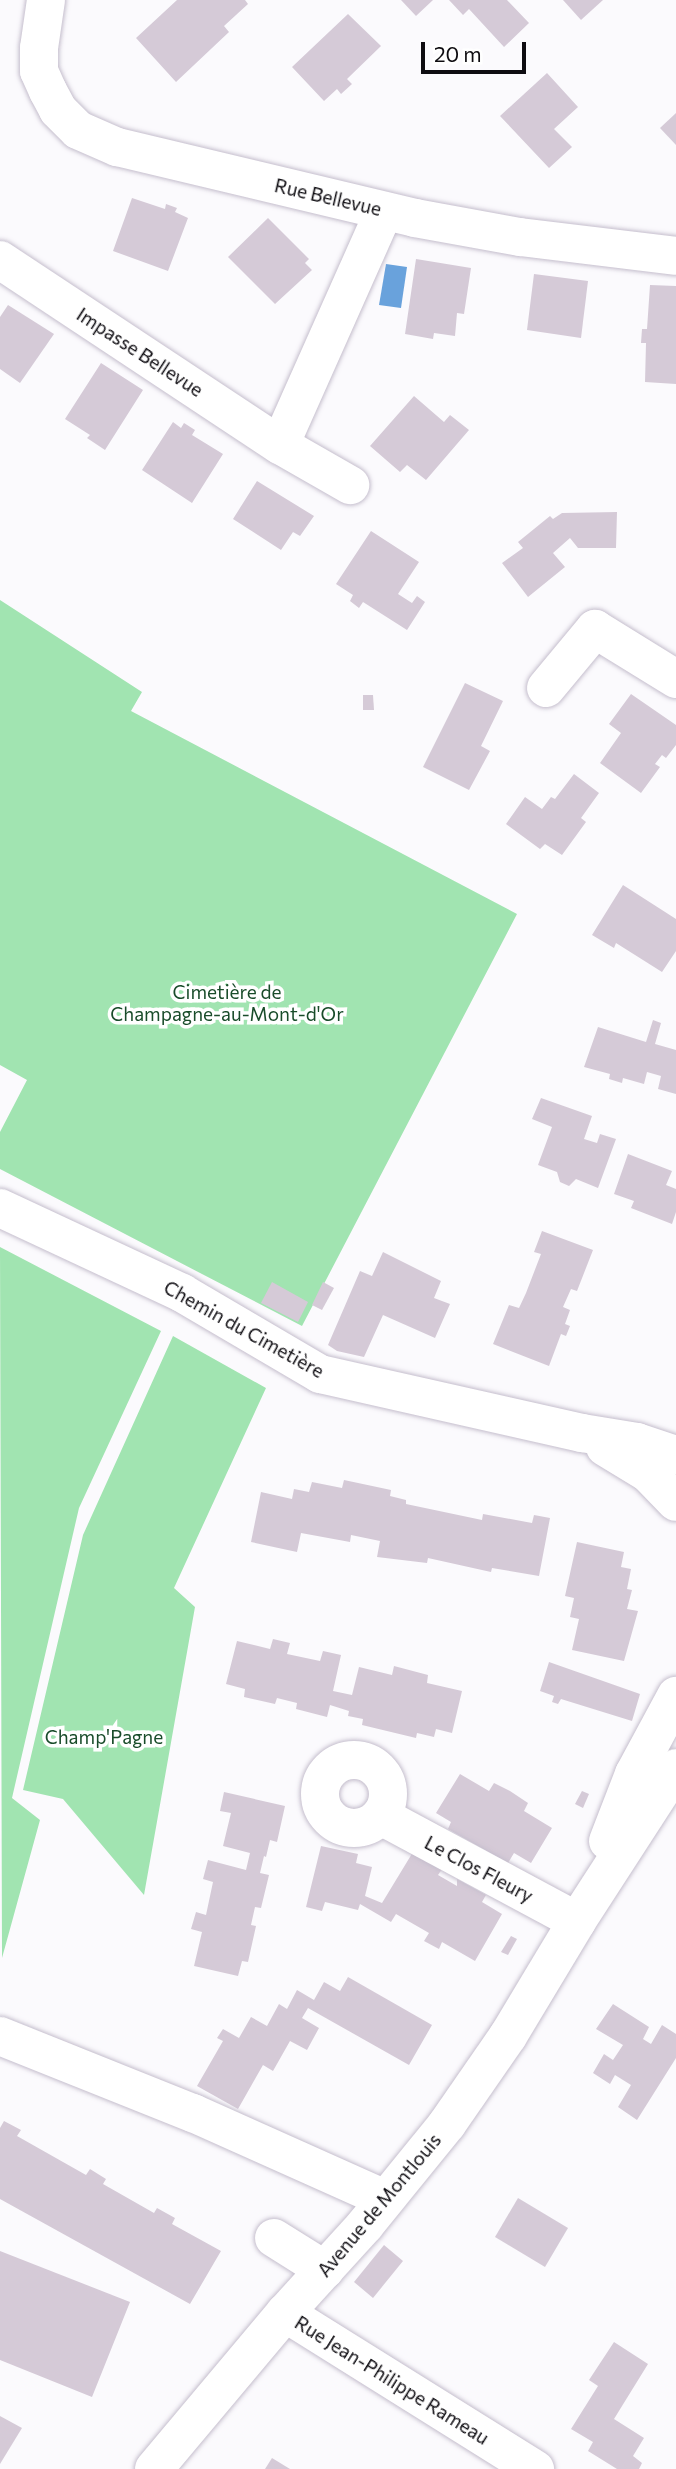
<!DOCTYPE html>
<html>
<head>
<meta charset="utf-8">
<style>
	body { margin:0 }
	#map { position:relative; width:676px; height:2469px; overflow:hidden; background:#fbfafd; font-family:Commissioner,sans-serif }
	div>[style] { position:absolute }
	.green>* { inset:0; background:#a1e4b1 }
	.water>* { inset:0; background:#69a2dc }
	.building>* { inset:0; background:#d5cad7 }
	.roads { filter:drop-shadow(0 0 2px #c5becd) drop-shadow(0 0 2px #c5becd) }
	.minor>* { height:38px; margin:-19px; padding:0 19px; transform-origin:19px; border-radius:19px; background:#fff }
	.minor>.ring { margin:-19px; padding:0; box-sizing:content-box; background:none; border:38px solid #fff; border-radius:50% }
	span { translate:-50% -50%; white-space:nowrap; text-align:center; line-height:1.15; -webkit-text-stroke:7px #fff; paint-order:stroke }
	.street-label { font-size:19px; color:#0e0c11 }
	.park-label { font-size:19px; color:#194c2a }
	.scale { position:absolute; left:421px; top:42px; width:105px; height:32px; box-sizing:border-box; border:4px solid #0e0c11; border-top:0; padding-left:9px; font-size:21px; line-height:24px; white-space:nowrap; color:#0e0c11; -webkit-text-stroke:5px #fff; paint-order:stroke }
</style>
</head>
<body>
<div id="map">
	<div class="green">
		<div style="clip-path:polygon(0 600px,142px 692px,131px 711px,517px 914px,302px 1326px,0 1169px,0 1132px,27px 1080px,0 1065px)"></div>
		<div style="clip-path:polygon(0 1247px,161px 1331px,79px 1508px,12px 1798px,40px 1820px,2px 1958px)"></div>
		<div style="clip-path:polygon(173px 1336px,266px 1388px,174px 1588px,195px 1607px,144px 1895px,63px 1799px,23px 1790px,83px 1535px)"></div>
	</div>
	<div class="water">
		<div style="clip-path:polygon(386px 264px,407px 267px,401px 308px,379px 305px)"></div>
	</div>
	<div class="building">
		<div style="clip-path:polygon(177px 0,245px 0,248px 4px,224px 26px,229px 32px,176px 82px,136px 38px)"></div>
		<div style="clip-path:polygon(401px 0,433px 0,416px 16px)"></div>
		<div style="clip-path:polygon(449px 0,507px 0,529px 23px,504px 47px,469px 9px,463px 15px)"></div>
		<div style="clip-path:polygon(563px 0,603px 0,581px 20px)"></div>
		<div style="clip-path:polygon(348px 14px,381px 46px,347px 79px,352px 84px,341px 94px,337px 89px,324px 101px,292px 67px)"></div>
		<div style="clip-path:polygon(547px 73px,578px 107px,554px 129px,572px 147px,549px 168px,500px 116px)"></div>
		<div style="clip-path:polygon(676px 113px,676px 145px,660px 128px)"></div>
		<div style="clip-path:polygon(132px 198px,165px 209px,166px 204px,177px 208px,175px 212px,188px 218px,168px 271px,113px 251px)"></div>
		<div style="clip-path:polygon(268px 218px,309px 259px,305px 263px,312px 270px,275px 304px,228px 257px)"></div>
		<div style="clip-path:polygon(416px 259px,471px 268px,464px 314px,457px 313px,455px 336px,434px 333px,433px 339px,405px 334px)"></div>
		<div style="clip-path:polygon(534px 274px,588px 281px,581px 338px,527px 330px)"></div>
		<div style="clip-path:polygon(650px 285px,676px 286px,676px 384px,645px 382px,646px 343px,641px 343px,642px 329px,647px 329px)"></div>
		<div style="clip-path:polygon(8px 305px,54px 334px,20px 383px,0 369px,0 317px)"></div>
		<div style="clip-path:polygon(101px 363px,143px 390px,105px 450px,87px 438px,90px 435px,65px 419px)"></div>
		<div style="clip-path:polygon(414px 396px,444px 422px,450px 415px,469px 430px,426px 480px,407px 465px,400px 472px,370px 446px)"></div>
		<div style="clip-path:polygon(173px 422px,181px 428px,184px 423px,195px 430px,192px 435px,223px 454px,192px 503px,142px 470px)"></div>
		<div style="clip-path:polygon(257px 481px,314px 516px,300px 536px,293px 532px,281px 550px,233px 519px)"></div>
		<div style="clip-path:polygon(617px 512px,616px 548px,578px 548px,570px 538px,553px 553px,565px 567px,528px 597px,502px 563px,523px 548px,518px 542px,550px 516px,553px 519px,562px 513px)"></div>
		<div style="clip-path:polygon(371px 531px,419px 562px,398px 594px,412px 603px,417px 596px,425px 602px,407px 630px,363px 602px,359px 608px,350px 601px,353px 595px,336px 584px)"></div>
		<div style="clip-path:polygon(465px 683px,503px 701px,481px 746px,490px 751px,469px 790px,423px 767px)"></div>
		<div style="clip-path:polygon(631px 694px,676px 725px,676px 745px,666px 758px,662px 755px,655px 764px,660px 767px,641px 793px,600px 763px,621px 733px,609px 724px)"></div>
		<div style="clip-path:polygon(363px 695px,373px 695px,374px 710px,363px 710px)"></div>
		<div style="clip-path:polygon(574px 774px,599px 793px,581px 818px,586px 822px,562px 855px,545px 844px,540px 849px,506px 824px,525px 797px,542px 809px,551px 797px,555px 799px)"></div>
		<div style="clip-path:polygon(623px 885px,676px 919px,676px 951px,662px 972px,616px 943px,614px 948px,592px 935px)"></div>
		<div style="clip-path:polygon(653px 1020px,661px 1023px,655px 1044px,676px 1050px,676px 1094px,658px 1089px,661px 1076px,647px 1072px,644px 1084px,623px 1078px,622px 1083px,609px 1079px,610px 1074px,584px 1067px,598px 1027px,646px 1042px)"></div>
		<div style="clip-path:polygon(541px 1098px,592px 1116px,584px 1139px,597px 1143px,600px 1134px,616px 1139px,598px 1188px,576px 1179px,569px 1186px,560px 1182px,557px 1172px,538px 1165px,552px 1127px,532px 1119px)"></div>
		<div style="clip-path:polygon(628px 1154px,672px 1171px,666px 1185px,676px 1189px,676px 1212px,672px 1224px,631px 1208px,634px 1201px,614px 1194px)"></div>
		<div style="clip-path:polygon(542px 1231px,593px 1250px,577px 1291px,571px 1289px,563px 1307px,570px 1310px,565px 1324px,570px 1326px,566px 1336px,561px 1334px,549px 1366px,493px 1344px,509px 1305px,519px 1308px,526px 1293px,541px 1254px,534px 1252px)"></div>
		<div style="clip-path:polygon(383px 1252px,441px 1281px,434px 1298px,450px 1304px,435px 1338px,383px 1315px,364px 1357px,337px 1351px,328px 1345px,360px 1271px,372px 1276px)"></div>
		<div style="clip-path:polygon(272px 1282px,308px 1302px,298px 1322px,261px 1303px)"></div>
		<div style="clip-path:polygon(323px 1282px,334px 1288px,322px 1310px,312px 1305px)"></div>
		<div style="clip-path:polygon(344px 1480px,391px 1490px,390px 1496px,406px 1500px,406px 1504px,482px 1520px,483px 1514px,532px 1523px,534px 1515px,550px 1518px,539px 1576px,492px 1568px,491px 1572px,428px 1558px,427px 1563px,377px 1557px,380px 1541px,351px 1535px,350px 1542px,301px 1533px,297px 1552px,251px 1542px,261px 1492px,292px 1499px,294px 1489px,309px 1492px,312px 1482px,342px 1488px)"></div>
		<div style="clip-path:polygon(577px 1542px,624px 1552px,621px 1567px,631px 1569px,627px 1589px,632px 1590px,627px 1609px,638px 1611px,624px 1661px,572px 1650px,579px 1619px,570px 1617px,574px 1598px,565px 1596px)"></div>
		<div style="clip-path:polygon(273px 1639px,290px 1643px,287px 1654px,320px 1661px,323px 1651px,341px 1655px,333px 1691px,352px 1695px,359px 1667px,392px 1675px,394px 1666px,428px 1675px,427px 1683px,462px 1691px,452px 1733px,436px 1729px,434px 1737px,417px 1733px,416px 1738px,362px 1725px,363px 1719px,348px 1716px,349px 1711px,330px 1705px,327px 1717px,296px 1709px,297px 1703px,277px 1698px,275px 1704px,244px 1697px,245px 1689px,226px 1684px,237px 1641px,270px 1649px)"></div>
		<div style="clip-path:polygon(549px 1662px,640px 1694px,632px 1721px,561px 1699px,558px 1704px,552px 1702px,554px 1696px,540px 1691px)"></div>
		<div style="clip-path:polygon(460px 1774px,489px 1791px,494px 1783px,510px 1791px,528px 1803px,524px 1811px,552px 1828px,531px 1863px,514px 1853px,508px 1863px,448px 1829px,451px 1822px,436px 1813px)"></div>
		<div style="clip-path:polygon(582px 1791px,589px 1794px,583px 1808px,575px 1804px)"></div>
		<div style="clip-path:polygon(224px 1792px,285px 1806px,277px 1842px,270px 1840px,266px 1857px,264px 1856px,260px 1873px,269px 1875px,261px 1908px,255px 1907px,251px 1925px,256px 1926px,248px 1962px,242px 1961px,238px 1976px,194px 1966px,202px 1932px,191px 1929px,196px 1912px,206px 1915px,213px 1882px,203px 1879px,208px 1860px,246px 1870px,250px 1853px,223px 1846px,231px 1813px,220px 1811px)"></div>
		<div style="clip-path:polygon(321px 1846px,358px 1854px,356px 1863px,372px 1867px,365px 1896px,382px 1903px,413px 1852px,442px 1869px,438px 1875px,457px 1886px,457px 1879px,486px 1895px,482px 1902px,502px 1914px,475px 1961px,442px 1942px,439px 1949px,424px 1941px,429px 1933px,396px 1914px,391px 1922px,360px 1904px,358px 1910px,325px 1902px,322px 1911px,306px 1907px)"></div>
		<div style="clip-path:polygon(511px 1936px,517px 1939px,508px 1955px,501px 1952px)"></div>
		<div style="clip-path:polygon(348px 1977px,432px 2025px,409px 2065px,308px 2008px,302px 2018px,319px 2028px,307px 2050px,290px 2041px,273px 2071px,263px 2065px,238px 2109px,197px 2086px,223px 2041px,217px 2038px,223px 2029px,239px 2038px,251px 2017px,267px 2026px,279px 2004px,287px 2009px,297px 1990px,314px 2000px,324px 1982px,340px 1991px)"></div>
		<div style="clip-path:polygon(613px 2004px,649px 2027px,643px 2039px,651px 2044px,662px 2025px,676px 2034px,676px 2058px,637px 2120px,618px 2107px,631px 2085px,615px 2075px,610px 2084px,593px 2073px,604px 2054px,613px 2060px,623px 2045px,596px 2029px)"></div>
		<div style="clip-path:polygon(4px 2121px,21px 2130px,17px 2136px,86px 2175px,90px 2169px,106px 2179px,103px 2184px,154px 2213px,157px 2208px,175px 2218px,172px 2224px,221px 2251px,190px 2304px,0 2199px,0 2128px)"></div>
		<div style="clip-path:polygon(518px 2198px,568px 2228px,545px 2267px,495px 2237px)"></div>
		<div style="clip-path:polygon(384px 2245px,403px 2261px,373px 2298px,354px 2282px)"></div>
		<div style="clip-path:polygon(0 2251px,130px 2302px,92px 2397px,0 2360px)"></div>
		<div style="clip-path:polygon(614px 2342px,648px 2364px,614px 2419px,644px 2438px,633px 2456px,642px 2463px,639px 2469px,617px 2469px,588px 2451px,593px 2442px,571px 2429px,598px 2386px,589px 2380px)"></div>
		<div style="clip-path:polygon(0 2416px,22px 2428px,0 2464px)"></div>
		<div style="clip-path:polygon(272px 2458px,290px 2469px,265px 2469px)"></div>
	</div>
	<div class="roads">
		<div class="minor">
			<div style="left:46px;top:0;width:49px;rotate:98.3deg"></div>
			<div style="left:39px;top:48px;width:23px;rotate:90deg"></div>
			<div style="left:39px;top:71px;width:22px;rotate:66deg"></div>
			<div style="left:48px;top:91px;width:21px;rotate:62deg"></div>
			<div style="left:58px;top:110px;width:28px;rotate:45deg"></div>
			<div style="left:78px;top:130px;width:43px;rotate:23.6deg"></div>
			<div style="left:117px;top:147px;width:306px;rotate:13.4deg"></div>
			<div style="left:415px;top:218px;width:107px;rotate:10.3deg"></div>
			<div style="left:520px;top:237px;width:157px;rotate:6.9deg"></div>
			<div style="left:0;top:260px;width:336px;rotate:33.5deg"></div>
			<div style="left:280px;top:445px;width:81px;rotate:29.7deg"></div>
			<div style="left:280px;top:445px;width:256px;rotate:-66deg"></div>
			<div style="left:546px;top:688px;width:77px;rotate:-50.3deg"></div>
			<div style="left:595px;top:629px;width:95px;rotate:31.7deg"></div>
			<div style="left:0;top:1208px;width:201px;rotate:25deg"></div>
			<div style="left:182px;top:1293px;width:160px;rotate:30.4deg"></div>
			<div style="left:320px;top:1374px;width:269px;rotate:12.7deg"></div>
			<div style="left:582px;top:1433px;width:56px;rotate:9.3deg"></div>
			<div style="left:637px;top:1442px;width:41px;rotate:18.4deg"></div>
			<div style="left:605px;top:1447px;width:50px;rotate:31.2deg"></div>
			<div style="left:648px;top:1473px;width:40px;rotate:46deg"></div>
			<div class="ring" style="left:320px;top:1760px;width:30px;height:30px"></div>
			<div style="left:381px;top:1816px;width:222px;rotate:28.2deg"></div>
			<div style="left:608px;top:1841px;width:72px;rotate:-68.8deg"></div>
			<div style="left:634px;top:1774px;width:89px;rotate:-61.7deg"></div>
			<div style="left:0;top:2036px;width:208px;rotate:21.8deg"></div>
			<div style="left:193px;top:2113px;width:210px;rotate:24.1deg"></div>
			<div style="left:274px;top:2238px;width:60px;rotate:32.1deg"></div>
			<div style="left:285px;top:2313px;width:295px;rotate:32deg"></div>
			<div style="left:154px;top:2469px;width:204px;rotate:-50deg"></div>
			<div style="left:285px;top:2313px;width:119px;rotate:-47.7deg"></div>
			<div style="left:365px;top:2225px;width:130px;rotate:-50.9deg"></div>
			<div style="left:447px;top:2124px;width:107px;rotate:-55.3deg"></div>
			<div style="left:508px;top:2036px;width:134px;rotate:-59deg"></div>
			<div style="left:577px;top:1921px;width:182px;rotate:-57.1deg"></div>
		</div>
	</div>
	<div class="street-label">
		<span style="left:328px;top:197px;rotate:13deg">Rue Bellevue</span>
		<span style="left:140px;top:352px;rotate:33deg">Impasse Bellevue</span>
		<span style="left:244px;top:1329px;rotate:29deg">Chemin du Cimetière</span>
		<span style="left:479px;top:1869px;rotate:28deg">Le Clos Fleury</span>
		<span style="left:379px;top:2205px;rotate:-50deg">Avenue de Montlouis</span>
		<span style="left:392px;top:2380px;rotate:32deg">Rue Jean-Philippe Rameau</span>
	</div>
	<div class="park-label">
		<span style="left:227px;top:1003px">Cimetière de<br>Champagne-au-Mont-d'Or</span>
		<span style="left:104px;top:1737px">Champ'Pagne</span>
	</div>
	<div class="scale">20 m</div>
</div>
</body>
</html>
